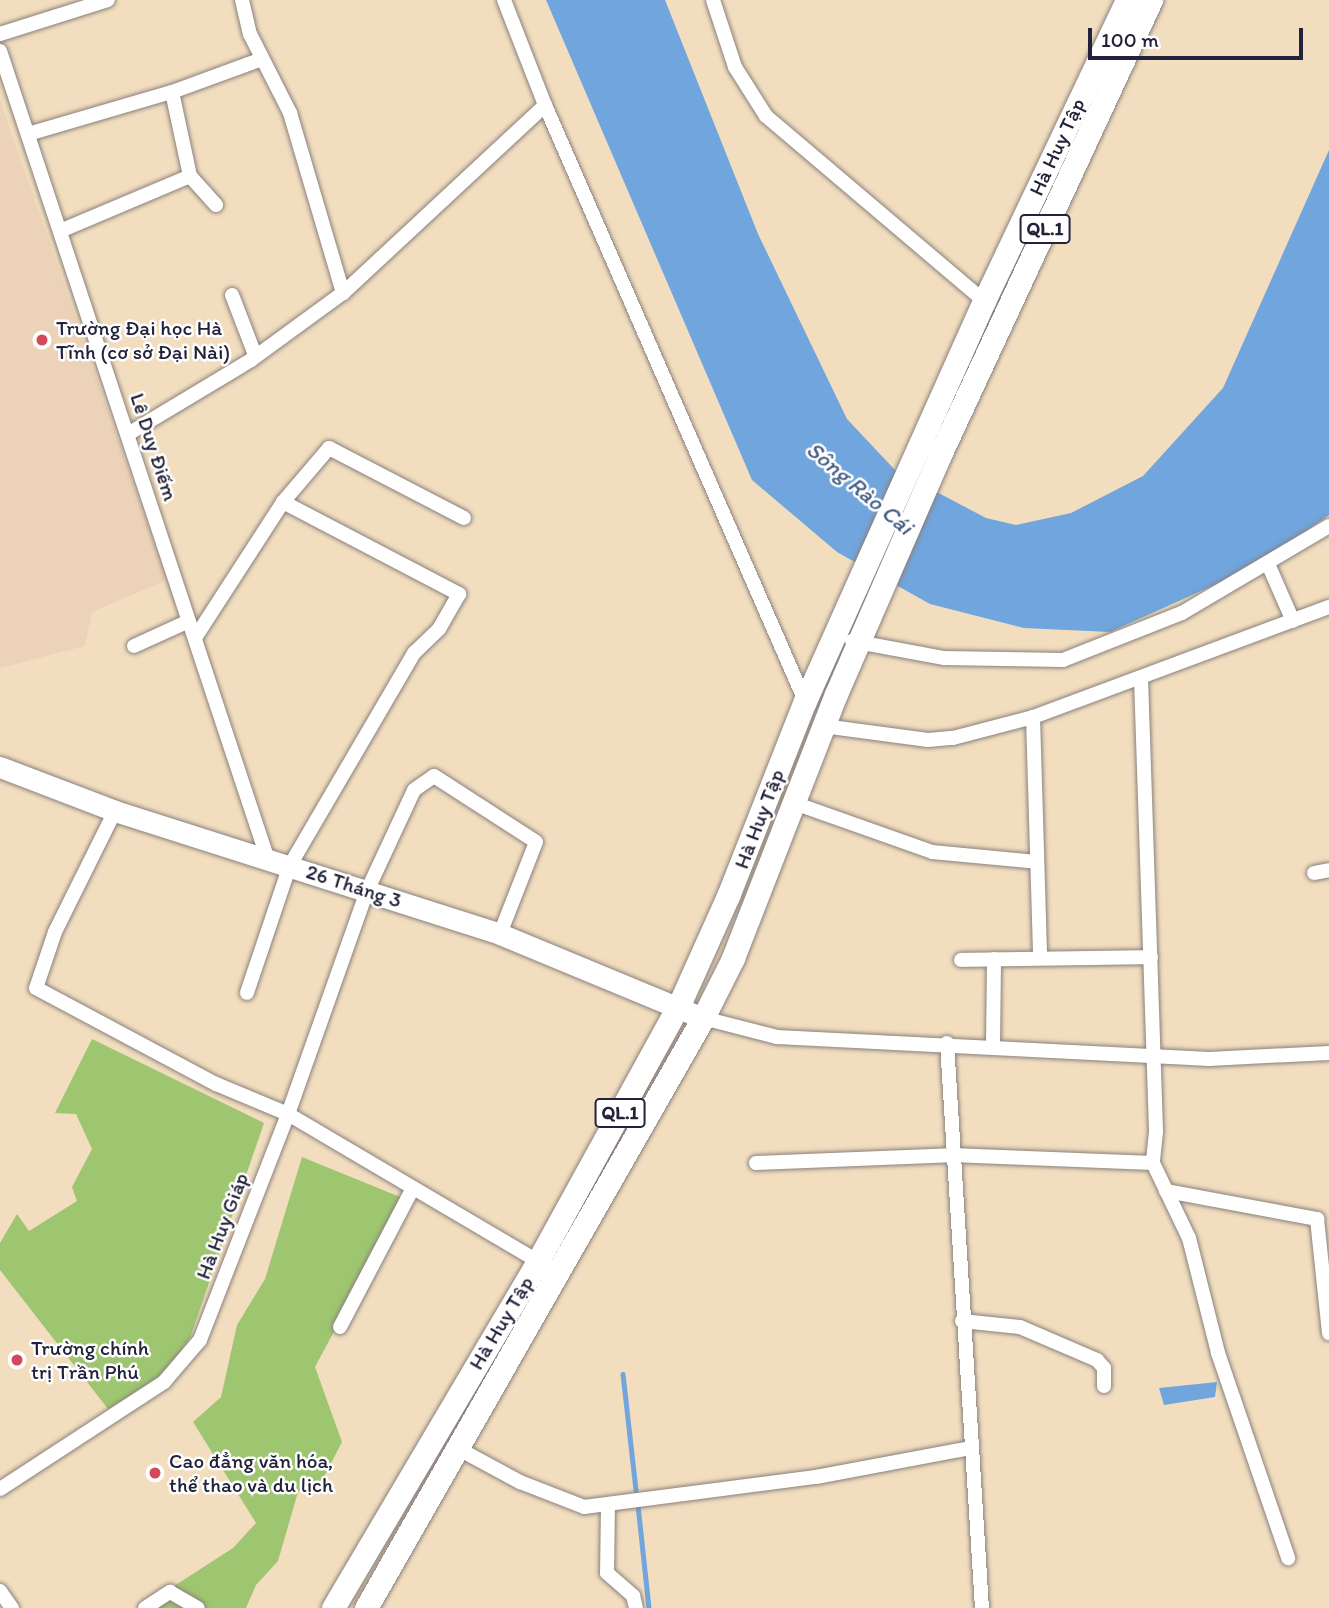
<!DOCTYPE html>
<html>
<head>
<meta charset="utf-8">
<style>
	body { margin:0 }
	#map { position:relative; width:1329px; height:1608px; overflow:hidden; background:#f2debf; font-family:Itim,sans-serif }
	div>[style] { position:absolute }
	.built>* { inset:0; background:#ecd2b9 }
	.green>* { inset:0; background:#9ec671 }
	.water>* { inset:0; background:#70a5dd }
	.stream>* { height:4.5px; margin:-2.25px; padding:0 2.25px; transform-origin:2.25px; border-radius:2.25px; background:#70a5dd }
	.roads { filter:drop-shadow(0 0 2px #8a807d) drop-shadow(0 0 2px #8a807d) }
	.street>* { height:14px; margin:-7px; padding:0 7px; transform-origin:7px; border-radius:7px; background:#fff }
	.secondary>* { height:21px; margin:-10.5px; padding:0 10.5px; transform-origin:10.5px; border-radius:10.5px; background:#fff }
	.primary>* { height:23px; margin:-11.5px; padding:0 11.5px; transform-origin:11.5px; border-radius:11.5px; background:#fff }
	.dots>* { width:19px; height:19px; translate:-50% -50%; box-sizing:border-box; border:4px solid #fff; border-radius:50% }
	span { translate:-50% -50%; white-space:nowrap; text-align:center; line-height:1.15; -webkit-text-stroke:5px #fff; paint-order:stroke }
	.shield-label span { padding:2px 5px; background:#fff; border:2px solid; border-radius:5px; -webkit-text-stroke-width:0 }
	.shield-label { font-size:19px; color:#22223b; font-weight:700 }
	.street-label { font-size:21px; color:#22223b }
	.poi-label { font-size:21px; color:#22223b }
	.left { translate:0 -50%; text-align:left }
	.water-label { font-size:23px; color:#455d84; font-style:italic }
	.scale { position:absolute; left:1088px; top:28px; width:215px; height:32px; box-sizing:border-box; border:4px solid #22223b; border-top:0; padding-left:9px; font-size:21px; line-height:24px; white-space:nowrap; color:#22223b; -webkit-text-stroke:5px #fff; paint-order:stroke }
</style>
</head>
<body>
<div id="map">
	<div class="built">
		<div style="clip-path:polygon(0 100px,167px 580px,92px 612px,85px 646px,0 668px)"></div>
	</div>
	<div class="green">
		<div style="clip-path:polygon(92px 1039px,264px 1123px,190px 1338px,164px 1374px,108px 1409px,0 1270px,0 1243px,17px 1214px,29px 1231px,77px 1201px,72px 1187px,92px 1149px,76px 1114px,55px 1113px)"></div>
		<div style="clip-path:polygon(302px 1157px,405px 1199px,315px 1367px,342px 1442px,323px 1479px,298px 1492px,278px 1561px,256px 1585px,246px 1608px,140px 1608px,233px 1548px,256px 1523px,193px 1422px,221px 1397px,237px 1325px,265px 1279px)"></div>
	</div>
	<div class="water">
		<div style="clip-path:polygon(546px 0,665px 0,758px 234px,847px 419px,895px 470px,986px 518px,1016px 525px,1071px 513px,1143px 476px,1223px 388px,1329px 150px,1329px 515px,1252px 568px,1110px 632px,1024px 628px,930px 604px,837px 552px,752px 480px)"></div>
		<div style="clip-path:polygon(1217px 1382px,1215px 1397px,1164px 1405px,1159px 1388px)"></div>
	</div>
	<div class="stream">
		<div style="left:623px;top:1374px;width:117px;rotate:83.6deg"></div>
		<div style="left:638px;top:1505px;width:104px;rotate:83.9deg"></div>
	</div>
	<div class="roads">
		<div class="street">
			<div style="left:242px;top:0;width:35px;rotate:77deg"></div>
			<div style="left:250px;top:34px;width:89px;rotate:63.1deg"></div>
			<div style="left:290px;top:113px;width:188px;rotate:73.6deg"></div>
			<div style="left:504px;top:0;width:113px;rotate:68.7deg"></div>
			<div style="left:545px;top:105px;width:650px;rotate:66.43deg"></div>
			<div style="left:713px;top:0;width:71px;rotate:71.8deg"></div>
			<div style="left:735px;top:67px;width:58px;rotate:57.7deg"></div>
			<div style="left:766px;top:116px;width:286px;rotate:40.3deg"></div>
			<div style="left:0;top:34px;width:113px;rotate:-17.5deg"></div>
			<div style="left:0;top:51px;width:849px;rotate:71.67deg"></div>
			<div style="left:172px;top:92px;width:86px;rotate:77.9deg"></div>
			<div style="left:190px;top:176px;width:39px;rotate:48deg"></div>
			<div style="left:28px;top:134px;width:150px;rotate:-16.3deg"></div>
			<div style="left:172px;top:92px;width:96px;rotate:-20.1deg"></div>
			<div style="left:60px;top:231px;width:141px;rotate:-22.9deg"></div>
			<div style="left:232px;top:295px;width:64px;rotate:69deg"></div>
			<div style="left:128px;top:434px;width:144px;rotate:-31deg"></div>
			<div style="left:251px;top:360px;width:114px;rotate:-36.1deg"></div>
			<div style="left:343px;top:293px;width:276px;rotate:-42.9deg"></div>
			<div style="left:283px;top:502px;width:71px;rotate:-49.6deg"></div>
			<div style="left:329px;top:448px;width:152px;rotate:27.4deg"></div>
			<div style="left:1268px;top:564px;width:62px;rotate:66.3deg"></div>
			<div style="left:195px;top:638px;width:162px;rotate:-57.1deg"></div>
			<div style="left:283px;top:502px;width:199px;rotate:27.6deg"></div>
			<div style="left:459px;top:594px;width:40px;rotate:119.7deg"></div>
			<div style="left:439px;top:629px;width:35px;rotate:136deg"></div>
			<div style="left:414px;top:653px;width:246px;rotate:120.3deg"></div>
			<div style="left:290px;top:865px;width:135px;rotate:108.6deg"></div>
			<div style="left:852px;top:641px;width:94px;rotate:10.5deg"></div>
			<div style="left:944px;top:658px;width:119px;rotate:1deg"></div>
			<div style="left:1063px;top:660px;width:128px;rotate:-21.6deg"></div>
			<div style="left:1182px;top:613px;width:171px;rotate:-30.6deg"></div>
			<div style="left:134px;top:646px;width:60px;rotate:-24.4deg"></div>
			<div style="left:1141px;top:678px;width:454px;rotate:88.1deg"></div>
			<div style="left:1156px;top:1132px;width:31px;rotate:96deg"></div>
			<div style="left:1153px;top:1163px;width:83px;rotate:64.4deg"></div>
			<div style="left:1189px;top:1238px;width:119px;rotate:75.8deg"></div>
			<div style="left:1218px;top:1353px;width:217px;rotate:71.1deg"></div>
			<div style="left:1033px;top:717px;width:241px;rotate:88.3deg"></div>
			<div style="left:823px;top:726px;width:106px;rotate:7.6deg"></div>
			<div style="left:928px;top:740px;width:25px;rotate:-5deg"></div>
			<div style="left:953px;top:738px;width:83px;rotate:-14.7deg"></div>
			<div style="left:1033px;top:717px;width:316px;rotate:-20.4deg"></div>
			<div style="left:794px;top:803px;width:146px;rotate:19.5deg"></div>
			<div style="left:932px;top:852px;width:105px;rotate:5.4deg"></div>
			<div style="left:115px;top:811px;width:135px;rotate:116.4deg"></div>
			<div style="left:55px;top:932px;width:59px;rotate:108.7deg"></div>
			<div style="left:36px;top:988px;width:204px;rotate:28.1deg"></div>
			<div style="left:216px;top:1084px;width:78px;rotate:22.6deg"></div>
			<div style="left:288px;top:1114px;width:290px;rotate:30.5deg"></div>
			<div style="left:1314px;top:873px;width:15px;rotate:-11deg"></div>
			<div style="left:961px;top:960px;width:190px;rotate:-0.9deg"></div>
			<div style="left:703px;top:1018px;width:76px;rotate:14.4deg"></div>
			<div style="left:777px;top:1037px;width:433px;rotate:2.9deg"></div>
			<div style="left:1209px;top:1059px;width:120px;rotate:-2.9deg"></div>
			<div style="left:947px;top:1043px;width:566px;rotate:86.46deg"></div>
			<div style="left:993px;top:1045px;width:86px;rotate:-89.3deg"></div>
			<div style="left:756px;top:1163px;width:195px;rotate:-2.3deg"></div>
			<div style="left:951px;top:1155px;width:202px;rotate:2.3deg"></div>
			<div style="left:1166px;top:1191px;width:154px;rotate:10.5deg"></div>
			<div style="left:1317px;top:1219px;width:115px;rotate:84deg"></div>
			<div style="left:962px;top:1321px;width:58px;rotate:5.9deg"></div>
			<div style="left:1020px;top:1327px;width:84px;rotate:23.2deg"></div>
			<div style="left:1097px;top:1360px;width:11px;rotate:49deg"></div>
			<div style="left:1104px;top:1368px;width:18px;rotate:90deg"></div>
			<div style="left:340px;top:1327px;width:157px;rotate:-62.3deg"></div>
			<div style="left:457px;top:1448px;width:72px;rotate:28.4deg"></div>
			<div style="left:520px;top:1482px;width:69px;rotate:21.3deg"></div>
			<div style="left:584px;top:1507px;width:234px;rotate:-7.4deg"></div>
			<div style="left:816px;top:1477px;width:158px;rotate:-10.6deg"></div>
			<div style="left:0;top:1489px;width:196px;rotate:-33.1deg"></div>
			<div style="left:164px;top:1382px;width:55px;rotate:-49.4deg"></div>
			<div style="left:200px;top:1340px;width:243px;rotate:-68.7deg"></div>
			<div style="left:288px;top:1114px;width:237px;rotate:-70.5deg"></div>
			<div style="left:367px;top:891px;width:111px;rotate:-65deg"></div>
			<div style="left:414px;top:790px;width:24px;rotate:-35deg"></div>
			<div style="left:434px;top:776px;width:121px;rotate:32.9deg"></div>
			<div style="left:536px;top:842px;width:99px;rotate:111.4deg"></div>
			<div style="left:608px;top:1504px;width:69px;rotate:90.8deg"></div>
			<div style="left:607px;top:1573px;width:35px;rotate:41deg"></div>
			<div style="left:633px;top:1596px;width:12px;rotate:76deg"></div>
			<div style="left:0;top:1591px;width:21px;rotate:55deg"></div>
			<div style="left:145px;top:1608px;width:30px;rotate:-33deg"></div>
			<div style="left:170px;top:1592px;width:32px;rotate:30deg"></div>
		</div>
		<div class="secondary">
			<div style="left:0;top:767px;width:123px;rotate:20.9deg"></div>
			<div style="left:115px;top:811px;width:404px;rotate:17.7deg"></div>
			<div style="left:500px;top:934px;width:220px;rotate:22.5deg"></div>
		</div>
		<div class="primary">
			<div style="left:333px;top:1608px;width:403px;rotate:-59.4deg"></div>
			<div style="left:538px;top:1261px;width:292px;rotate:-61.2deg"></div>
			<div style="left:679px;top:1005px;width:120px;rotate:-65.8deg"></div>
			<div style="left:728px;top:896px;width:210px;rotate:-68.5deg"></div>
			<div style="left:805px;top:701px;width:438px;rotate:-65.9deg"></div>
			<div style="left:984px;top:301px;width:333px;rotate:-64.6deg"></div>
			<div style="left:366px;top:1608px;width:679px;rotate:-60.27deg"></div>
			<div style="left:703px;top:1018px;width:67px;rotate:-63.4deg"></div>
			<div style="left:733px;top:958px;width:283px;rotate:-68.7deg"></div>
			<div style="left:836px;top:694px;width:258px;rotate:-66.5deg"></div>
			<div style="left:939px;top:457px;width:504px;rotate:-65.11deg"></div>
		</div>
	</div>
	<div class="dots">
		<div style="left:42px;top:340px;background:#d1495b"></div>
		<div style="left:17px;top:1360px;background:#d1495b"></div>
		<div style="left:155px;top:1473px;background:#d1495b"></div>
	</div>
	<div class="shield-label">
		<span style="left:1045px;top:229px">QL.1</span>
		<span style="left:620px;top:1113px">QL.1</span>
	</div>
	<div class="street-label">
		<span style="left:1057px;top:147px;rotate:-65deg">Hà Huy Tập</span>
		<span style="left:154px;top:447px;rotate:72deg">Lê Duy Điếm</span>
		<span style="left:759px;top:819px;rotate:-69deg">Hà Huy Tập</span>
		<span style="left:354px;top:886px;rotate:18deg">26 Tháng 3</span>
		<span style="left:222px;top:1226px;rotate:-69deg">Hà Huy Giáp</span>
		<span style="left:501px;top:1323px;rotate:-59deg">Hà Huy Tập</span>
	</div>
	<div class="poi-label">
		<span class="left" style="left:56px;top:340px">Trường Đại học Hà<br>Tĩnh (cơ sở Đại Nài)</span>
		<span class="left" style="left:31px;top:1360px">Trường chính<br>trị Trần Phú</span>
		<span class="left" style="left:169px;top:1473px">Cao đẳng văn hóa,<br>thể thao và du lịch</span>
	</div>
	<div class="water-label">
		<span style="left:860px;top:488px;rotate:40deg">Sông Rào Cái</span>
	</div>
	<div class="scale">100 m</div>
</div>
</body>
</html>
